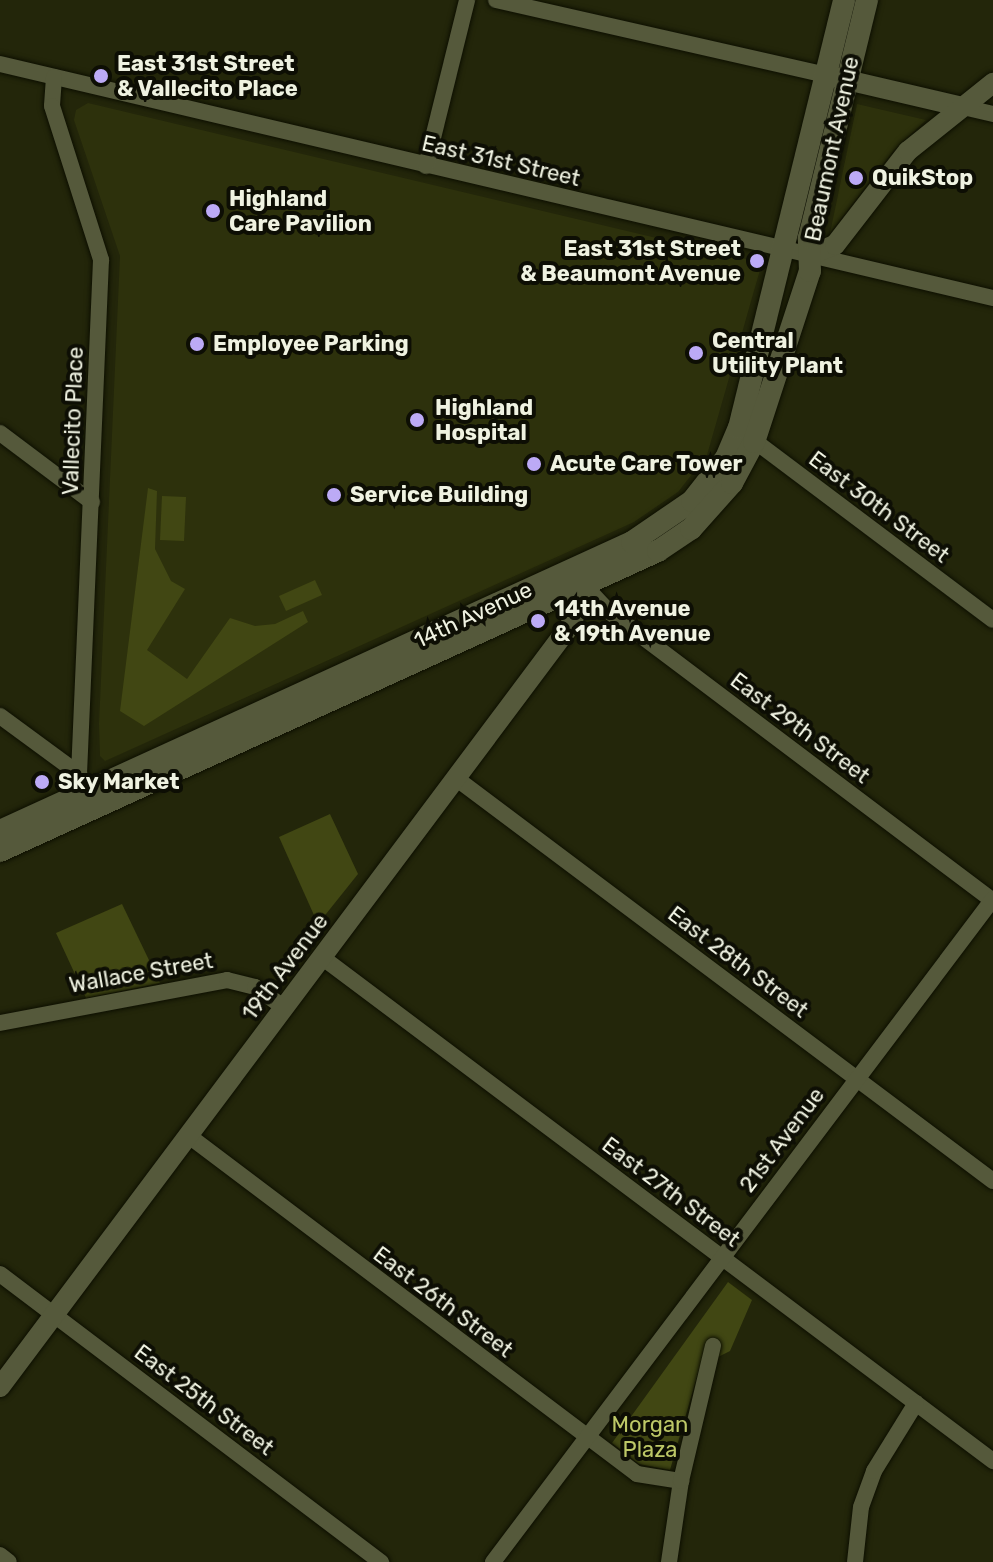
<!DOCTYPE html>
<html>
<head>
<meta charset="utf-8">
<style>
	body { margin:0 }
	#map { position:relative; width:993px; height:1562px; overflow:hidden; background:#23260a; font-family:Rubik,sans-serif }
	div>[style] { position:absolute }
	.built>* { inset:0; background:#2d310c }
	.green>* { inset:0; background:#414713 }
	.roads { filter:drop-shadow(0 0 2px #0d0f00) drop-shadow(0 0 2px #0d0f00) }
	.minor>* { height:16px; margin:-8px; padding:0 8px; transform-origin:8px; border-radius:8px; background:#55593b }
	.tertiary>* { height:20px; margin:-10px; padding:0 10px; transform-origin:10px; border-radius:10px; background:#55593b }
	.secondary>* { height:22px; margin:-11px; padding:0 11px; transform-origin:11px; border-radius:11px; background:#55593b }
	.dots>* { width:22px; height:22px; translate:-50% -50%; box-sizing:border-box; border:4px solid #0d0e04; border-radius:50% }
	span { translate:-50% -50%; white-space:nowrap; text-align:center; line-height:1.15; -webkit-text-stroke:8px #0d0e04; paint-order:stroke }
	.poi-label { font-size:22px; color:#eff2e1; font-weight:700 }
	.left { translate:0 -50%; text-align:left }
	.right { translate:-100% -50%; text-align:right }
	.street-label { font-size:22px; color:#eff2e1 }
	.park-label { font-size:22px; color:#bdc867 }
</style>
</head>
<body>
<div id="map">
	<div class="built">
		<div style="clip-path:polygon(88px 103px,762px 263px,707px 455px,678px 492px,634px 522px,105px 761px,100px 756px,99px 724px,120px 256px,74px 120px,76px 110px)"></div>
		<div style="clip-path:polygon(857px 104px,926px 120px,894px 150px,830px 233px)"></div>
	</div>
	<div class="green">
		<div style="clip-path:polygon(148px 488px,157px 491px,155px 549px,171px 581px,185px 589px,147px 650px,187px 679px,230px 618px,255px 626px,275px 624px,303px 611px,308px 622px,144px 726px,120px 711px)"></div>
		<div style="clip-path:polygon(162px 496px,186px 497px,184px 541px,160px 540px)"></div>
		<div style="clip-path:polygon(315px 580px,322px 595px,286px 611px,279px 596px)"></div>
		<div style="clip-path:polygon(330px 814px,358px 874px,318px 924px,279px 837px)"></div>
		<div style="clip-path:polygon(122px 904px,160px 983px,86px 998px,56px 933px)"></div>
		<div style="clip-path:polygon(728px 1282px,752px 1300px,730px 1351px,700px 1366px,670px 1470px,639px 1464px,612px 1443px)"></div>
	</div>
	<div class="roads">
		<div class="minor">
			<div style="left:496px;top:0;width:338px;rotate:12.8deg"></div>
			<div style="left:0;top:64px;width:1020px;rotate:13.26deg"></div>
			<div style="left:54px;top:77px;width:29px;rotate:94deg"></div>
			<div style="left:52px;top:106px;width:162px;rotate:72.3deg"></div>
			<div style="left:101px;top:260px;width:514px;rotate:92.45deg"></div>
			<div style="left:79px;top:774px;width:30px;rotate:66deg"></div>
			<div style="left:963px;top:107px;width:31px;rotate:13deg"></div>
			<div style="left:426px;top:166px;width:171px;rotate:-76.1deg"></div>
			<div style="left:0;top:433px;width:115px;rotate:36.9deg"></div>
			<div style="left:748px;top:436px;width:306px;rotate:36.9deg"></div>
			<div style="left:584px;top:585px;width:34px;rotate:47deg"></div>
			<div style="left:607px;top:610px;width:483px;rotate:37deg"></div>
			<div style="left:0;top:716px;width:98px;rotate:36.3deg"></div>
			<div style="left:457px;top:779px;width:670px;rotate:36.87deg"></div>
			<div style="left:323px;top:958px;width:838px;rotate:36.9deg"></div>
			<div style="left:0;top:1023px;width:231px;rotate:-10.7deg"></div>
			<div style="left:227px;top:980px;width:29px;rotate:14deg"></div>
			<div style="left:255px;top:987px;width:35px;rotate:35deg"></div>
			<div style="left:189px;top:1136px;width:561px;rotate:37.03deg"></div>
			<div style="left:637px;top:1474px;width:45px;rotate:9deg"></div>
			<div style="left:0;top:1274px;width:478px;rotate:37.1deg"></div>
			<div style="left:0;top:1555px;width:11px;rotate:38deg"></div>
			<div style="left:493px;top:1562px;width:830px;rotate:-52.98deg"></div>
			<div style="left:669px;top:1562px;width:82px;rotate:-81.6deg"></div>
			<div style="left:681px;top:1481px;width:139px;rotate:-76.7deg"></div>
			<div style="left:855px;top:1562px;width:55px;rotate:-83.8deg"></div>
			<div style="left:861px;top:1507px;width:38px;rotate:-70deg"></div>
			<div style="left:874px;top:1471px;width:80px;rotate:-58.3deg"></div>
		</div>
		<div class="tertiary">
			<div style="left:834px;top:77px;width:132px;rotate:13.1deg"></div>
			<div style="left:810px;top:255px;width:27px;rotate:-22deg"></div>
			<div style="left:835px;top:245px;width:119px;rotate:-52.2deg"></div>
			<div style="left:908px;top:151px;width:109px;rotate:-38.7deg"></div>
			<div style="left:0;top:1387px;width:954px;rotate:-53.18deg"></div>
			<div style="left:572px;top:623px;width:40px;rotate:-72deg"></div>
			<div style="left:584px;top:585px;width:13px;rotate:-117deg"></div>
		</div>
		<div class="secondary">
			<div style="left:0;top:831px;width:695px;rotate:-24.57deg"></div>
			<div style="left:632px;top:542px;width:73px;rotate:-34.3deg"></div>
			<div style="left:692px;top:501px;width:55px;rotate:-51.7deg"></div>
			<div style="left:726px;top:458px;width:33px;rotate:-67deg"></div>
			<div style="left:739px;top:428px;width:441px;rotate:-76.2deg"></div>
			<div style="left:0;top:851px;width:723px;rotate:-24.51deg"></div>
			<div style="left:658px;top:551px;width:40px;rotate:-34deg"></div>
			<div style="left:691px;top:529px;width:62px;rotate:-48.3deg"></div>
			<div style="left:732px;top:483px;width:47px;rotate:-61.8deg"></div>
			<div style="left:754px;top:442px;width:180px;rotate:-71.9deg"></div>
			<div style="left:810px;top:271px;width:33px;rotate:-92deg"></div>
			<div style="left:809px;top:238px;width:245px;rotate:-76.3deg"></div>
		</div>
	</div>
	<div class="dots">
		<div style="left:101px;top:76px;background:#bcaaf6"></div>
		<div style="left:856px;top:178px;background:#bcaaf6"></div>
		<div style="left:213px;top:211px;background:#bcaaf6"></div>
		<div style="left:757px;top:261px;background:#bcaaf6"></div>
		<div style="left:197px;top:344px;background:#bcaaf6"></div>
		<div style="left:696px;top:353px;background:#bcaaf6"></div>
		<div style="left:417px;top:420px;background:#bcaaf6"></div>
		<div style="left:534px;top:464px;background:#bcaaf6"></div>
		<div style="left:334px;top:495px;background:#bcaaf6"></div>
		<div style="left:538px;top:621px;background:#bcaaf6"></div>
		<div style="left:42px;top:782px;background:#bcaaf6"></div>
	</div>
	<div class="poi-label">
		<span class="left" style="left:117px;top:76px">East 31st Street<br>&amp; Vallecito Place</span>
		<span class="left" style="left:872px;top:178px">QuikStop</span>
		<span class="left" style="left:229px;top:211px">Highland<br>Care Pavilion</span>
		<span class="right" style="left:741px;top:261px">East 31st Street<br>&amp; Beaumont Avenue</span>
		<span class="left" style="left:712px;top:353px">Central<br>Utility Plant</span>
		<span class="left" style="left:213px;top:344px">Employee Parking</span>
		<span class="left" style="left:435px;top:420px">Highland<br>Hospital</span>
		<span class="left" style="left:550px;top:464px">Acute Care Tower</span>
		<span class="left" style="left:350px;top:495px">Service Building</span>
		<span class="left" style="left:554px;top:621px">14th Avenue<br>&amp; 19th Avenue</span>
		<span class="left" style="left:58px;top:782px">Sky Market</span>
	</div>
	<div class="street-label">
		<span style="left:832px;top:149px;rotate:-78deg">Beaumont Avenue</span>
		<span style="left:501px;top:161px;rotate:13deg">East 31st Street</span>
		<span style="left:73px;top:421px;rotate:-88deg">Vallecito Place</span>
		<span style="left:879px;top:507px;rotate:37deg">East 30th Street</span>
		<span style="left:473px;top:615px;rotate:-25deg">14th Avenue</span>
		<span style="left:800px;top:728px;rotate:37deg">East 29th Street</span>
		<span style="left:738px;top:962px;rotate:37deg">East 28th Street</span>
		<span style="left:285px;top:967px;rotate:-53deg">19th Avenue</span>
		<span style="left:141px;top:973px;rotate:-10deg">Wallace Street</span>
		<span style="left:782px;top:1140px;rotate:-53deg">21st Avenue</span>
		<span style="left:671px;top:1192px;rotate:37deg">East 27th Street</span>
		<span style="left:443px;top:1302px;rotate:37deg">East 26th Street</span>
		<span style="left:204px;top:1400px;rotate:37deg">East 25th Street</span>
	</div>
	<div class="park-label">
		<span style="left:650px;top:1437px">Morgan<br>Plaza</span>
	</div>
</div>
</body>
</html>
